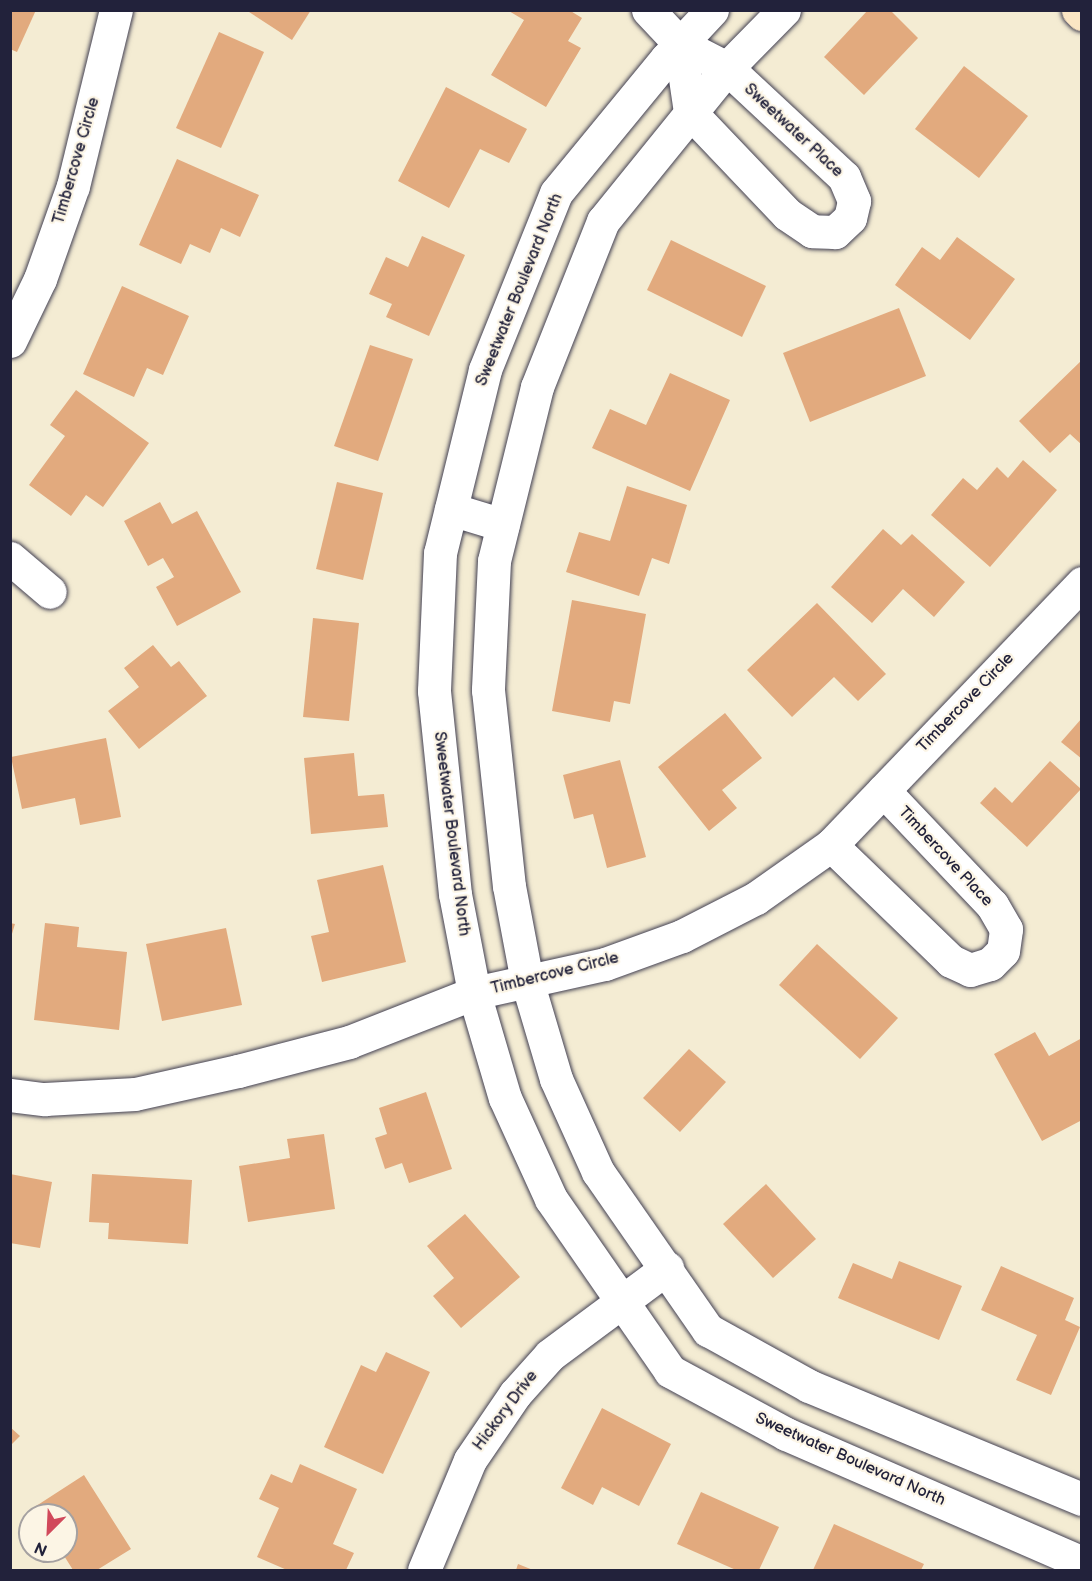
<!DOCTYPE html>
<html>
<head>
<meta charset="utf-8">
<style>
	body { margin:0 }
	#map { position:relative; width:1092px; height:1581px; overflow:hidden; background:#f4ecd3; font-family:"Balsamiq Sans",sans-serif }
	div>[style] { position:absolute }
	.building>* { inset:0; background:#e2aa7e }
	.roads { filter:drop-shadow(0 0 2px #424052) drop-shadow(0 0 2px #424052) }
	.street>* { height:33px; margin:-16.5px; padding:0 16.5px; transform-origin:16.5px; border-radius:16.5px; background:#fff }
	.secondary>* { height:33px; margin:-16.5px; padding:0 16.5px; transform-origin:16.5px; border-radius:16.5px; background:#fbe6c4 }
	span { translate:-50% -50%; white-space:nowrap; text-align:center; line-height:1.15; -webkit-text-stroke:4.5px #fcf5e5; paint-order:stroke }
	.street-label { font-size:16px; color:#22223b }
	.frame { position:absolute; inset:0; border:12px solid #22223b; pointer-events:none }
	.north { position:absolute; left:18px; top:1503px; width:60px; height:60px; box-sizing:border-box; background:#fcf5e5; border:2px solid #a5a1a1; border-radius:50%; rotate:204deg; font-size:16px; font-weight:700; line-height:24px; text-align:center; color:#22223b }
	.north::after { content:''; display:block; margin:auto; width:21px; height:27px; background:#d1495b; clip-path:polygon(50% 0,100% 100%,50% 72%,0 100%) }
</style>
</head>
<body>
<div id="map">
	<div class="building">
		<div style="clip-path:polygon(10px 10px,36px 10px,17px 52px,10px 49px)"></div>
		<div style="clip-path:polygon(246px 10px,311px 10px,292px 40px)"></div>
		<div style="clip-path:polygon(507px 10px,569px 10px,582px 18px,568px 41px,581px 48px,546px 107px,491px 75px,524px 20px)"></div>
		<div style="clip-path:polygon(868px 10px,890px 10px,918px 38px,864px 95px,824px 57px)"></div>
		<div style="clip-path:polygon(219px 32px,264px 52px,221px 148px,176px 128px)"></div>
		<div style="clip-path:polygon(964px 66px,1028px 116px,979px 178px,915px 129px)"></div>
		<div style="clip-path:polygon(446px 87px,527px 129px,509px 163px,480px 149px,449px 208px,398px 181px)"></div>
		<div style="clip-path:polygon(177px 159px,259px 195px,240px 237px,221px 228px,210px 253px,190px 244px,181px 264px,139px 245px)"></div>
		<div style="clip-path:polygon(422px 236px,465px 255px,429px 336px,386px 317px,392px 304px,369px 294px,386px 257px,408px 267px)"></div>
		<div style="clip-path:polygon(957px 237px,1015px 279px,970px 340px,895px 285px,922px 247px,940px 260px)"></div>
		<div style="clip-path:polygon(671px 240px,766px 286px,742px 337px,647px 290px)"></div>
		<div style="clip-path:polygon(122px 286px,189px 316px,163px 375px,147px 368px,134px 397px,83px 374px)"></div>
		<div style="clip-path:polygon(899px 308px,926px 376px,810px 422px,783px 353px)"></div>
		<div style="clip-path:polygon(370px 345px,413px 359px,378px 461px,334px 446px)"></div>
		<div style="clip-path:polygon(1082px 360px,1082px 445px,1070px 434px,1050px 453px,1019px 421px)"></div>
		<div style="clip-path:polygon(670px 373px,730px 400px,690px 491px,592px 448px,610px 409px,646px 425px)"></div>
		<div style="clip-path:polygon(76px 390px,149px 443px,103px 507px,86px 495px,71px 516px,29px 485px,65px 436px,50px 425px)"></div>
		<div style="clip-path:polygon(1023px 460px,1057px 490px,990px 567px,931px 515px,963px 478px,977px 490px,997px 467px,1008px 478px)"></div>
		<div style="clip-path:polygon(337px 482px,383px 493px,363px 580px,316px 569px)"></div>
		<div style="clip-path:polygon(627px 486px,687px 505px,669px 564px,652px 558px,639px 596px,566px 572px,579px 532px,610px 541px)"></div>
		<div style="clip-path:polygon(160px 502px,172px 524px,197px 511px,241px 592px,177px 626px,156px 587px,174px 577px,163px 558px,148px 566px,124px 521px)"></div>
		<div style="clip-path:polygon(883px 529px,901px 545px,912px 534px,965px 582px,934px 617px,903px 589px,872px 623px,831px 587px)"></div>
		<div style="clip-path:polygon(572px 600px,646px 614px,630px 704px,614px 701px,610px 722px,552px 711px)"></div>
		<div style="clip-path:polygon(817px 603px,886px 674px,858px 701px,834px 677px,792px 717px,747px 670px)"></div>
		<div style="clip-path:polygon(313px 618px,359px 623px,349px 721px,303px 717px)"></div>
		<div style="clip-path:polygon(153px 645px,171px 667px,179px 661px,207px 696px,139px 749px,108px 711px,139px 687px,124px 668px)"></div>
		<div style="clip-path:polygon(725px 713px,762px 758px,722px 790px,737px 808px,709px 831px,658px 767px)"></div>
		<div style="clip-path:polygon(1082px 718px,1082px 759px,1061px 742px)"></div>
		<div style="clip-path:polygon(106px 738px,121px 817px,80px 825px,75px 798px,22px 809px,11px 757px)"></div>
		<div style="clip-path:polygon(354px 753px,358px 796px,384px 794px,388px 827px,311px 834px,304px 758px)"></div>
		<div style="clip-path:polygon(620px 760px,646px 857px,607px 868px,593px 814px,574px 819px,563px 775px)"></div>
		<div style="clip-path:polygon(1050px 761px,1081px 789px,1027px 847px,980px 803px,995px 787px,1012px 803px)"></div>
		<div style="clip-path:polygon(383px 865px,406px 962px,322px 982px,311px 936px,329px 932px,317px 880px)"></div>
		<div style="clip-path:polygon(10px 923px,15px 924px,11px 937px,10px 937px)"></div>
		<div style="clip-path:polygon(45px 923px,79px 927px,77px 947px,127px 952px,119px 1030px,34px 1020px)"></div>
		<div style="clip-path:polygon(226px 928px,242px 1005px,162px 1021px,146px 944px)"></div>
		<div style="clip-path:polygon(817px 944px,898px 1018px,860px 1059px,779px 985px)"></div>
		<div style="clip-path:polygon(1035px 1032px,1049px 1056px,1082px 1038px,1082px 1120px,1042px 1141px,994px 1054px)"></div>
		<div style="clip-path:polygon(689px 1049px,726px 1082px,680px 1132px,643px 1098px)"></div>
		<div style="clip-path:polygon(426px 1092px,452px 1169px,409px 1183px,402px 1163px,385px 1169px,375px 1138px,387px 1134px,379px 1108px)"></div>
		<div style="clip-path:polygon(324px 1134px,335px 1209px,248px 1222px,239px 1166px,290px 1158px,287px 1139px)"></div>
		<div style="clip-path:polygon(10px 1174px,52px 1182px,40px 1248px,10px 1243px)"></div>
		<div style="clip-path:polygon(92px 1174px,192px 1180px,188px 1244px,108px 1239px,109px 1223px,89px 1222px)"></div>
		<div style="clip-path:polygon(766px 1184px,816px 1239px,773px 1278px,723px 1224px)"></div>
		<div style="clip-path:polygon(465px 1214px,520px 1277px,461px 1328px,433px 1296px,454px 1278px,427px 1246px)"></div>
		<div style="clip-path:polygon(899px 1261px,962px 1286px,939px 1340px,838px 1298px,853px 1263px,892px 1279px)"></div>
		<div style="clip-path:polygon(1001px 1266px,1074px 1298px,1065px 1320px,1080px 1327px,1051px 1395px,1016px 1380px,1037px 1335px,981px 1310px)"></div>
		<div style="clip-path:polygon(386px 1352px,430px 1372px,383px 1474px,324px 1447px,361px 1365px,376px 1372px)"></div>
		<div style="clip-path:polygon(602px 1408px,671px 1444px,639px 1506px,602px 1487px,593px 1505px,561px 1488px)"></div>
		<div style="clip-path:polygon(10px 1427px,20px 1436px,10px 1446px)"></div>
		<div style="clip-path:polygon(300px 1464px,357px 1489px,333px 1544px,354px 1553px,346px 1570px,287px 1570px,257px 1557px,279px 1508px,259px 1499px,271px 1474px,292px 1483px)"></div>
		<div style="clip-path:polygon(84px 1475px,131px 1549px,97px 1570px,73px 1570px,61px 1551px,66px 1551px,66px 1515px,38px 1515px,33px 1508px)"></div>
		<div style="clip-path:polygon(701px 1492px,779px 1527px,759px 1570px,736px 1570px,677px 1544px)"></div>
		<div style="clip-path:polygon(834px 1524px,924px 1564px,921px 1570px,813px 1570px)"></div>
		<div style="clip-path:polygon(518px 1564px,533px 1570px,516px 1570px)"></div>
	</div>
	<div class="roads">
		<div class="street">
			<div style="left:648px;top:10px;width:47px;rotate:46.7deg"></div>
			<div style="left:680px;top:44px;width:53px;rotate:27.1deg"></div>
			<div style="left:727px;top:68px;width:160px;rotate:43deg"></div>
			<div style="left:844px;top:177px;width:26px;rotate:67deg"></div>
			<div style="left:854px;top:201px;width:17px;rotate:103deg"></div>
			<div style="left:850px;top:218px;width:21px;rotate:137deg"></div>
			<div style="left:835px;top:232px;width:23px;rotate:-178deg"></div>
			<div style="left:812px;top:231px;width:30px;rotate:-146deg"></div>
			<div style="left:787px;top:214px;width:141px;rotate:-133.6deg"></div>
			<div style="left:690px;top:112px;width:69px;rotate:-98.4deg"></div>
			<div style="left:712px;top:10px;width:67px;rotate:133.2deg"></div>
			<div style="left:666px;top:59px;width:173px;rotate:129.4deg"></div>
			<div style="left:556px;top:193px;width:191px;rotate:111.9deg"></div>
			<div style="left:485px;top:370px;width:188px;rotate:103.8deg"></div>
			<div style="left:440px;top:553px;width:138px;rotate:92.5deg"></div>
			<div style="left:434px;top:691px;width:204px;rotate:84.1deg"></div>
			<div style="left:455px;top:894px;width:101px;rotate:79.1deg"></div>
			<div style="left:474px;top:993px;width:109px;rotate:73.6deg"></div>
			<div style="left:505px;top:1098px;width:111px;rotate:65.5deg"></div>
			<div style="left:551px;top:1199px;width:209px;rotate:55.3deg"></div>
			<div style="left:670px;top:1371px;width:132px;rotate:28.5deg"></div>
			<div style="left:786px;top:1434px;width:323px;rotate:23.5deg"></div>
			<div style="left:784px;top:10px;width:81px;rotate:134.5deg"></div>
			<div style="left:727px;top:68px;width:197px;rotate:129deg"></div>
			<div style="left:603px;top:221px;width:179px;rotate:111.7deg"></div>
			<div style="left:537px;top:387px;width:179px;rotate:103.9deg"></div>
			<div style="left:494px;top:561px;width:129px;rotate:92.7deg"></div>
			<div style="left:488px;top:690px;width:197px;rotate:83.9deg"></div>
			<div style="left:509px;top:886px;width:97px;rotate:79.3deg"></div>
			<div style="left:527px;top:981px;width:102px;rotate:73.5deg"></div>
			<div style="left:556px;top:1079px;width:102px;rotate:65.7deg"></div>
			<div style="left:598px;top:1172px;width:193px;rotate:55.2deg"></div>
			<div style="left:708px;top:1330px;width:115px;rotate:29deg"></div>
			<div style="left:809px;top:1386px;width:295px;rotate:22.5deg"></div>
			<div style="left:10px;top:341px;width:69px;rotate:-64.2deg"></div>
			<div style="left:40px;top:279px;width:99px;rotate:-70.5deg"></div>
			<div style="left:73px;top:186px;width:181px;rotate:-76.3deg"></div>
			<div style="left:451px;top:509px;width:54px;rotate:17.1deg"></div>
			<div style="left:10px;top:558px;width:52px;rotate:40.4deg"></div>
			<div style="left:831px;top:845px;width:167px;rotate:44deg"></div>
			<div style="left:951px;top:961px;width:21px;rotate:25deg"></div>
			<div style="left:970px;top:970px;width:21px;rotate:-17deg"></div>
			<div style="left:990px;top:964px;width:18px;rotate:-45deg"></div>
			<div style="left:1003px;top:951px;width:22px;rotate:-82deg"></div>
			<div style="left:1006px;top:929px;width:28px;rotate:-120deg"></div>
			<div style="left:992px;top:905px;width:158px;rotate:-133.5deg"></div>
			<div style="left:10px;top:1095px;width:35px;rotate:7deg"></div>
			<div style="left:45px;top:1099px;width:90px;rotate:-3.2deg"></div>
			<div style="left:135px;top:1094px;width:106px;rotate:-12.6deg"></div>
			<div style="left:238px;top:1071px;width:115px;rotate:-14.6deg"></div>
			<div style="left:349px;top:1042px;width:134px;rotate:-21.4deg"></div>
			<div style="left:474px;top:993px;width:134px;rotate:-12.5deg"></div>
			<div style="left:605px;top:964px;width:82px;rotate:-20deg"></div>
			<div style="left:682px;top:936px;width:83px;rotate:-27.2deg"></div>
			<div style="left:756px;top:898px;width:92px;rotate:-35.2deg"></div>
			<div style="left:831px;top:845px;width:363px;rotate:-46.2deg"></div>
			<div style="left:424px;top:1570px;width:119px;rotate:-67.3deg"></div>
			<div style="left:470px;top:1460px;width:80px;rotate:-55.7deg"></div>
			<div style="left:515px;top:1394px;width:52px;rotate:-48.1deg"></div>
			<div style="left:550px;top:1355px;width:146px;rotate:-36.6deg"></div>
		</div>
		<div class="secondary">
			<div style="left:1078px;top:10px;width:6px;rotate:45deg"></div>
		</div>
	</div>
	<div class="street-label">
		<span style="left:793px;top:131px;rotate:43deg">Sweetwater Place</span>
		<span style="left:77px;top:161px;rotate:-74deg">Timbercove Circle</span>
		<span style="left:520px;top:290px;rotate:-68deg">Sweetwater Boulevard North</span>
		<span style="left:966px;top:703px;rotate:-46deg">Timbercove Circle</span>
		<span style="left:451px;top:834px;rotate:83deg">Sweetwater Boulevard North</span>
		<span style="left:945px;top:857px;rotate:47deg">Timbercove Place</span>
		<span style="left:555px;top:974px;rotate:-14deg">Timbercove Circle</span>
		<span style="left:506px;top:1411px;rotate:-53deg">Hickory Drive</span>
		<span style="left:850px;top:1460px;rotate:24deg">Sweetwater Boulevard North</span>
	</div>
	<div class="frame"></div>
	<div class="north">N</div>
</div>
</body>
</html>
